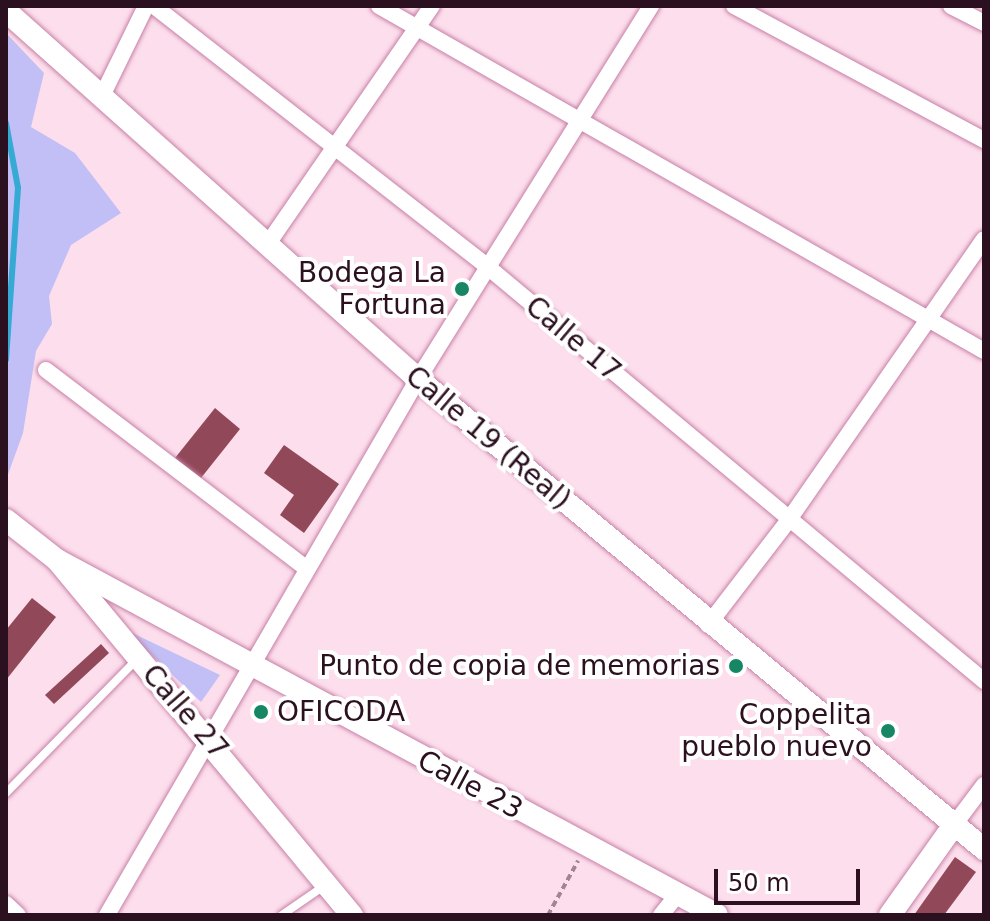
<!DOCTYPE html>
<html>
<head>
<meta charset="utf-8">
<style>
	body { margin:0 }
	#map { position:relative; width:990px; height:921px; overflow:hidden; background:#fddeed; font-family:"DejaVu Sans",sans-serif }
	div>[style] { position:absolute }
	.green>* { inset:0; background:#c1bff5 }
	.stream>* { height:6px; margin:-3px; padding:0 3px; transform-origin:3px; border-radius:3px; background:#34aad4 }
	.building>* { inset:0; background:#914859 }
	.path>* { height:4px; margin-top:-2px; transform-origin:0; background:repeating-linear-gradient(90deg,#a28594 0 6px,transparent 0 10px) }
	.roads { filter:drop-shadow(0 0 2px #c780a6) drop-shadow(0 0 2px #c780a6) }
	.lane>* { height:8px; margin:-4px; padding:0 4px; transform-origin:4px; border-radius:4px; background:#fff }
	.street>* { height:16px; margin:-8px; padding:0 8px; transform-origin:8px; border-radius:8px; background:#fff }
	.secondary>* { height:22px; margin:-11px; padding:0 11px; transform-origin:11px; border-radius:11px; background:#fff }
	.dots>* { width:22px; height:22px; translate:-50% -50%; box-sizing:border-box; border:4px solid #fff; border-radius:50% }
	span { translate:-50% -50%; white-space:nowrap; text-align:center; line-height:1.15; -webkit-text-stroke:8px #fff; paint-order:stroke }
	.poi-label { font-size:28px; color:#2b101f }
	.right { translate:-100% -50%; text-align:right }
	.left { translate:0 -50%; text-align:left }
	.street-label { font-size:28px; color:#2b101f }
	.frame { position:absolute; inset:0; border:8px solid #2b101f; pointer-events:none }
	.scale { position:absolute; left:714px; top:869px; width:146px; height:36px; box-sizing:border-box; border:4px solid #2b101f; border-top:0; padding-left:10px; font-size:24px; line-height:28px; white-space:nowrap; color:#2b101f; -webkit-text-stroke:6px #fff; paint-order:stroke }
</style>
</head>
<body>
<div id="map">
	<div class="green">
		<div style="clip-path:polygon(6px 33px,44px 73px,31px 127px,75px 153px,121px 213px,71px 245px,49px 296px,52px 324px,36px 351px,23px 433px,6px 480px)"></div>
		<div style="clip-path:polygon(124px 629px,220px 675px,201px 702px)"></div>
	</div>
	<div class="stream">
		<div style="left:6px;top:123px;width:66px;rotate:79.5deg"></div>
		<div style="left:18px;top:188px;width:172px;rotate:94deg"></div>
	</div>
	<div class="building">
		<div style="clip-path:polygon(215px 408px,240px 429px,201px 478px,175px 458px)"></div>
		<div style="clip-path:polygon(284px 445px,339px 484px,304px 533px,280px 515px,294px 495px,264px 473px)"></div>
		<div style="clip-path:polygon(32px 598px,56px 617px,6px 680px,6px 630px)"></div>
		<div style="clip-path:polygon(101px 644px,109px 653px,54px 704px,45px 695px)"></div>
		<div style="clip-path:polygon(955px 857px,976px 872px,944px 915px,914px 915px)"></div>
	</div>
	<div class="path">
		<div style="left:548px;top:915px;width:62px;rotate:-60.9deg"></div>
	</div>
	<div class="roads">
		<div class="lane">
			<div style="left:6px;top:793px;width:187px;rotate:-45.6deg"></div>
			<div style="left:282px;top:915px;width:51px;rotate:-34.6deg"></div>
		</div>
		<div class="street">
			<div style="left:154px;top:6px;width:425px;rotate:38deg"></div>
			<div style="left:489px;top:268px;width:645px;rotate:39.84deg"></div>
			<div style="left:379px;top:6px;width:696px;rotate:29.69deg"></div>
			<div style="left:734px;top:6px;width:284px;rotate:28.2deg"></div>
			<div style="left:951px;top:6px;width:37px;rotate:27deg"></div>
			<div style="left:103px;top:94px;width:98px;rotate:-64deg"></div>
			<div style="left:267px;top:245px;width:290px;rotate:-55.4deg"></div>
			<div style="left:46px;top:370px;width:328px;rotate:37.3deg"></div>
			<div style="left:708px;top:625px;width:131px;rotate:-52.4deg"></div>
			<div style="left:788px;top:521px;width:343px;rotate:-55.2deg"></div>
			<div style="left:954px;top:825px;width:50px;rotate:-53.1deg"></div>
			<div style="left:6px;top:904px;width:16px;rotate:43deg"></div>
			<div style="left:107px;top:915px;width:620px;rotate:-59.88deg"></div>
			<div style="left:418px;top:379px;width:440px;rotate:-58deg"></div>
			<div style="left:661px;top:915px;width:27px;rotate:-51deg"></div>
		</div>
		<div class="secondary">
			<div style="left:6px;top:11px;width:552px;rotate:41.77deg"></div>
			<div style="left:418px;top:379px;width:736px;rotate:39.71deg"></div>
			<div style="left:6px;top:520px;width:65px;rotate:38.1deg"></div>
			<div style="left:57px;top:560px;width:462px;rotate:50.3deg"></div>
			<div style="left:57px;top:560px;width:749px;rotate:28.27deg"></div>
			<div style="left:890px;top:915px;width:110px;rotate:-54.6deg"></div>
		</div>
	</div>
	<div class="dots">
		<div style="left:462px;top:289px;background:#178665"></div>
		<div style="left:736px;top:666px;background:#178665"></div>
		<div style="left:261px;top:712px;background:#178665"></div>
		<div style="left:888px;top:731px;background:#178665"></div>
	</div>
	<div class="poi-label">
		<span class="right" style="left:446px;top:289px">Bodega La<br>Fortuna</span>
		<span class="right" style="left:720px;top:666px">Punto de copia de memorias</span>
		<span class="left" style="left:277px;top:712px">OFICODA</span>
		<span class="right" style="left:872px;top:731px">Coppelita<br>pueblo nuevo</span>
	</div>
	<div class="street-label">
		<span style="left:573px;top:339px;rotate:40deg">Calle 17</span>
		<span style="left:488px;top:438px;rotate:40deg">Calle 19 (Real)</span>
		<span style="left:185px;top:712px;rotate:49deg">Calle 27</span>
		<span style="left:470px;top:785px;rotate:28deg">Calle 23</span>
	</div>
	<div class="frame"></div>
	<div class="scale">50 m</div>
</div>
</body>
</html>
